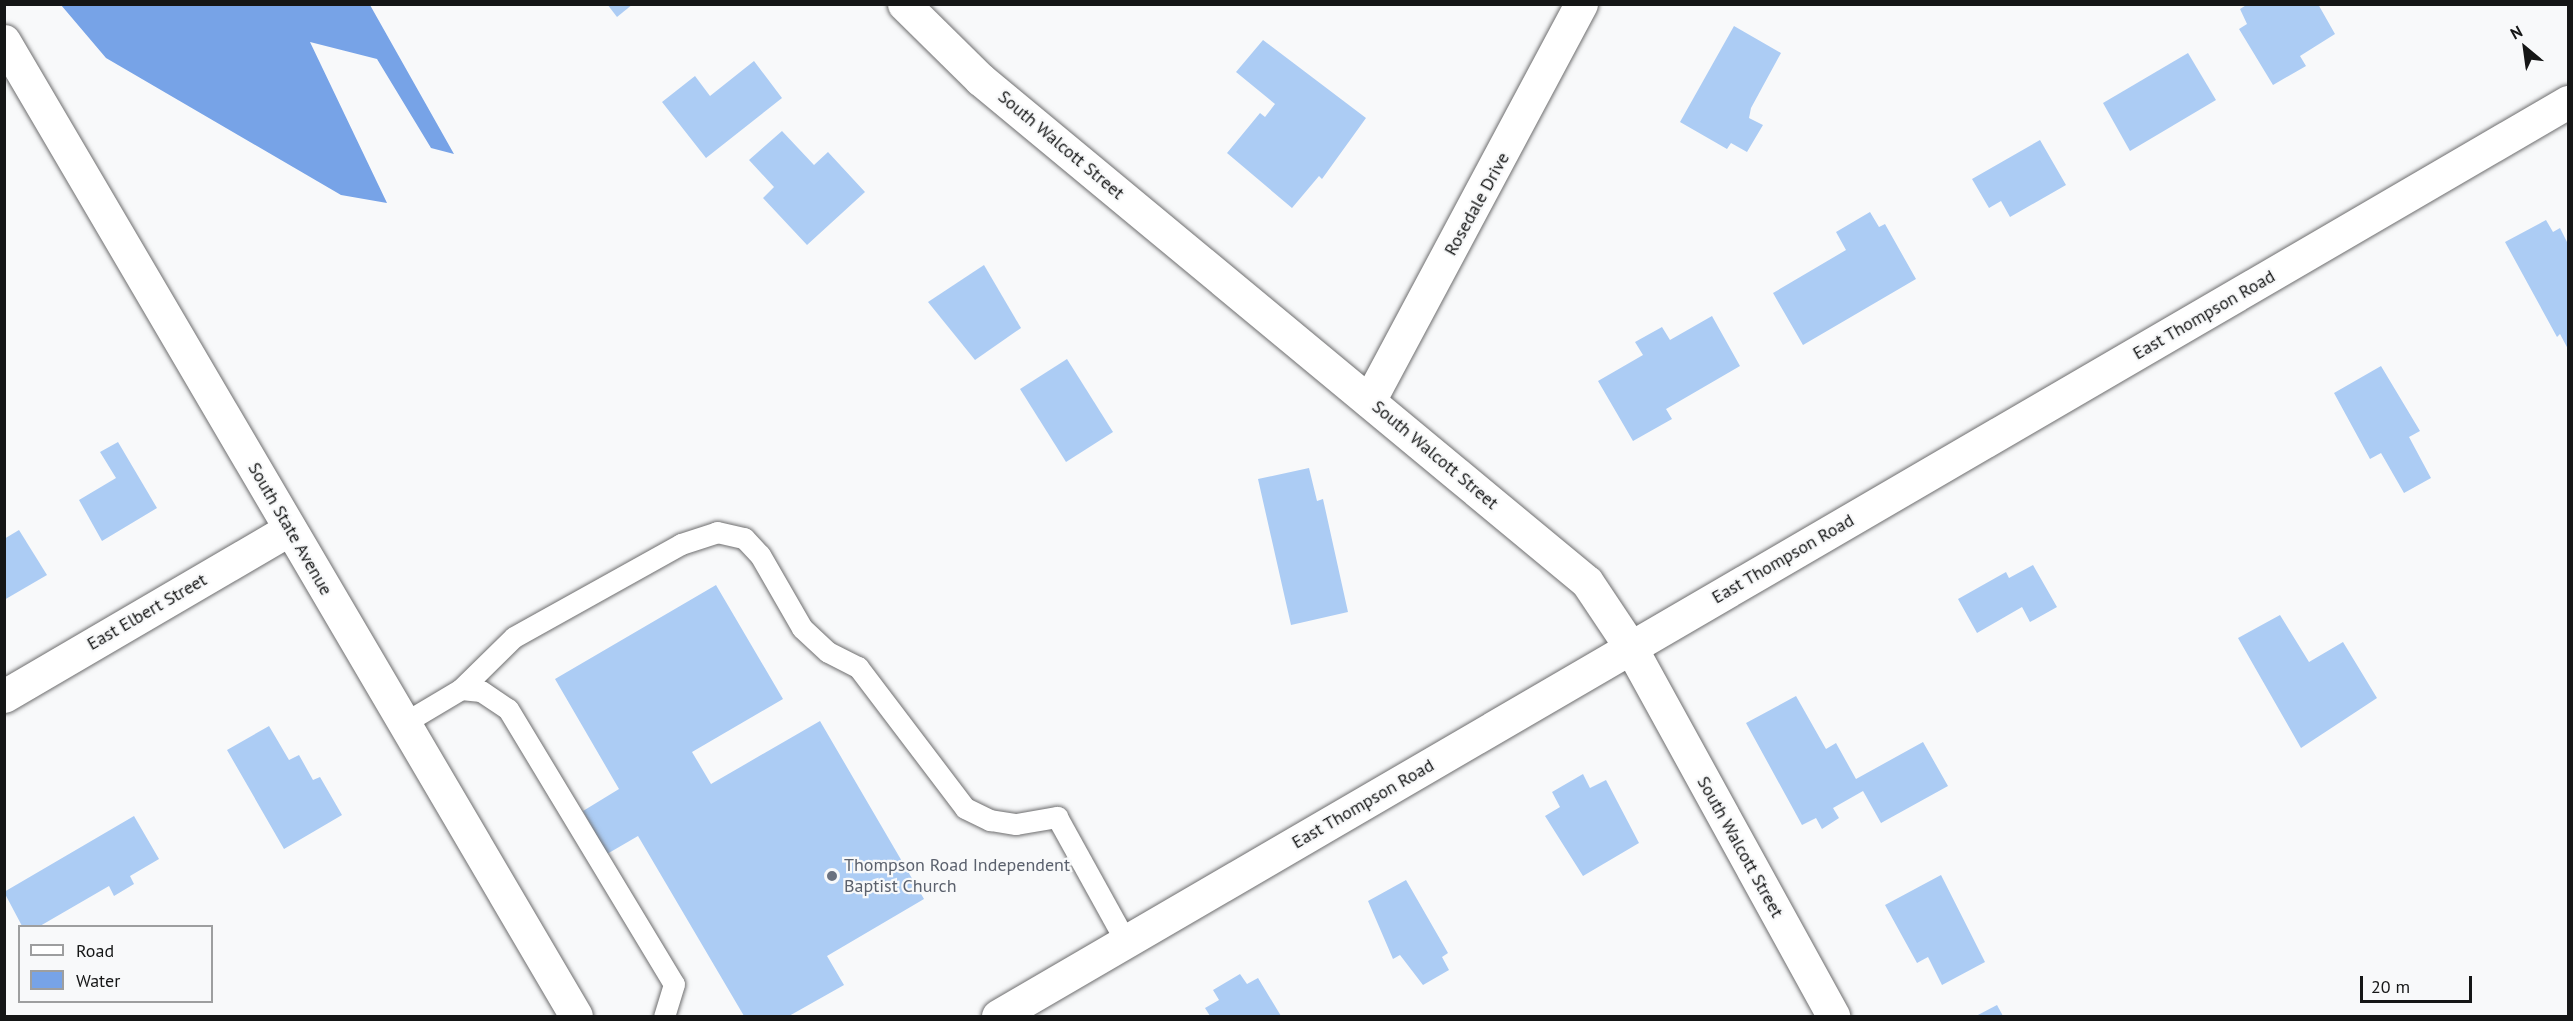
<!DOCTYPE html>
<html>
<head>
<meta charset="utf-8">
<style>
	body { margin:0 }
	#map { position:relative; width:2573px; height:1021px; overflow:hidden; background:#f8f9fa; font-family:"PT Sans",sans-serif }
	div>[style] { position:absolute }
	.water>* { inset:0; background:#77a3e7 }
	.building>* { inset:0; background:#acccf4 }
	.roads { filter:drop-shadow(0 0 2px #6e6e6f) drop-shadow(0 0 2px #6e6e6f) }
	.service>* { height:21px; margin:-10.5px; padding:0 10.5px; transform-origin:10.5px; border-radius:10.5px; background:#fff }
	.minor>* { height:33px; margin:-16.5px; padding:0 16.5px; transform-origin:16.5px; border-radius:16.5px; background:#fff }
	.secondary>* { height:33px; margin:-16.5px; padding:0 16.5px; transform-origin:16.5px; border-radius:16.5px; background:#fff }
	.dots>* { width:16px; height:16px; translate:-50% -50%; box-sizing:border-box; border:3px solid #f8f9fa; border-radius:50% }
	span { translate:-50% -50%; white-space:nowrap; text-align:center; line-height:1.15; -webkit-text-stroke:4.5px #f8f9fa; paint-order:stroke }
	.street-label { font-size:18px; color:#151616 }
	.worship-label { font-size:18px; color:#5b616d }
	.left { translate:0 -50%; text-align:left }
	.frame { position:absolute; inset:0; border:6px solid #151616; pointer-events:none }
	.legend { position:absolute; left:18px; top:925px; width:195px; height:78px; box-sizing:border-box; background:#f8f9fa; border:2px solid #9d9e9f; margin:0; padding:8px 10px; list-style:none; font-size:18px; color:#151616 }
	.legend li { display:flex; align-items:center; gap:12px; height:30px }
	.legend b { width:30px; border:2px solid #9d9e9f }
	.north { position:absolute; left:2495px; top:18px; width:60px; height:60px; -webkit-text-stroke:4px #f8f9fa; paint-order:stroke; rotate:331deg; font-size:16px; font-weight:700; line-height:24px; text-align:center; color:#151616 }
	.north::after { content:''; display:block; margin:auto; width:21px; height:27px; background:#151616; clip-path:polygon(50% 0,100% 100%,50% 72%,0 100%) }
	.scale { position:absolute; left:2360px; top:976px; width:112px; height:27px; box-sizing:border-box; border:3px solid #151616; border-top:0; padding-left:8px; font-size:18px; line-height:21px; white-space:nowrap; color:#151616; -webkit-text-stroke:4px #f8f9fa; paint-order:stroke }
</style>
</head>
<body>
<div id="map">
	<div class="water">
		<div style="clip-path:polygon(61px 5px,370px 5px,454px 154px,431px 148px,377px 59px,310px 42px,387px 203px,341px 195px,106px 58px)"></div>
	</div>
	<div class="building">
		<div style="clip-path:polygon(607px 4px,633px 4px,617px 17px)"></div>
		<div style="clip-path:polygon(2248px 4px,2318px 4px,2335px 34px,2300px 56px,2306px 66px,2273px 85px,2239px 29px,2247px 24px,2240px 9px)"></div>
		<div style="clip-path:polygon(1734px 26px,1781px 53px,1751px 108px,1749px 118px,1763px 125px,1747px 152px,1731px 143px,1727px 149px,1680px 122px)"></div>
		<div style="clip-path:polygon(1263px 40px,1366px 118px,1322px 179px,1319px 176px,1292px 208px,1227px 153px,1260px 113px,1265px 117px,1275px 104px,1236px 72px)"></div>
		<div style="clip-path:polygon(2188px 53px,2216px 100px,2130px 151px,2103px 103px)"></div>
		<div style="clip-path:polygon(754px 61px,782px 98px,706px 158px,662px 102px,695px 76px,710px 96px)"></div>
		<div style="clip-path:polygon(782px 131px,814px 165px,828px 152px,865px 192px,807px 245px,763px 198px,774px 187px,749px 160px)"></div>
		<div style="clip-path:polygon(2040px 140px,2066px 185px,2010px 217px,2001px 201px,1989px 208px,1972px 179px)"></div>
		<div style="clip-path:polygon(1870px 212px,1879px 227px,1885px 224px,1916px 279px,1803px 345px,1773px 293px,1846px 250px,1836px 232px)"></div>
		<div style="clip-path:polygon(2546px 220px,2553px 232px,2560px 228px,2568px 244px,2568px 349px,2560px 334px,2557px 337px,2505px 242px)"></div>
		<div style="clip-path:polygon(984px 265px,1021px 328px,975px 360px,928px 302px)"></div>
		<div style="clip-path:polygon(1712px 316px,1740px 366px,1666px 409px,1672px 419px,1633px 441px,1598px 381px,1643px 355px,1635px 342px,1662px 327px,1670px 340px)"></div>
		<div style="clip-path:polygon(1067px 359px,1113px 432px,1066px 462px,1020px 389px)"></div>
		<div style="clip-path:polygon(2381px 366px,2420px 431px,2409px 437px,2431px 478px,2404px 493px,2381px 453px,2370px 459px,2334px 393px)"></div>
		<div style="clip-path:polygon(118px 442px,157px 508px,102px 541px,79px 500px,116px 478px,100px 452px)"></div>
		<div style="clip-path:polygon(1309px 468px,1317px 501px,1323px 499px,1348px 612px,1291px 625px,1258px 479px)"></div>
		<div style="clip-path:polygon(19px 530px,47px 575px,4px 600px,4px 539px)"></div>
		<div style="clip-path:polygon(2033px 565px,2057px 607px,2030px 622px,2022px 607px,1977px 633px,1958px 599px,2006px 572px,2009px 578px)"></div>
		<div style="clip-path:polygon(716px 585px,783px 699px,692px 752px,711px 784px,820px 721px,924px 899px,827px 956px,844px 985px,789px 1016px,744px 1016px,638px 836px,607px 854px,583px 811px,619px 789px,555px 679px)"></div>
		<div style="clip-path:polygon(2280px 615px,2309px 662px,2343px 642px,2377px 698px,2301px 748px,2238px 638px)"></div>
		<div style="clip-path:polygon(1796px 696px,1826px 749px,1836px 743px,1856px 779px,1923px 742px,1948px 786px,1881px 823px,1863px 791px,1833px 808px,1839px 818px,1822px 829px,1816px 818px,1802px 825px,1746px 723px)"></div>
		<div style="clip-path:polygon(269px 726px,289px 760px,299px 755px,313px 780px,320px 777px,342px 815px,284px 849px,227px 750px)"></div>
		<div style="clip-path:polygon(1583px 774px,1590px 788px,1606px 780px,1639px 843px,1583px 876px,1545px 816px,1560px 807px,1552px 792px)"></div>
		<div style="clip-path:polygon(134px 816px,159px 859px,130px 876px,134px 884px,114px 896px,109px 886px,40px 926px,22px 926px,4px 892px)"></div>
		<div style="clip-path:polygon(1941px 875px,1985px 962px,1942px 985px,1928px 957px,1917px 963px,1885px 905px)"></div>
		<div style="clip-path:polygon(1406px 880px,1448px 953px,1442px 957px,1449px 970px,1423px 985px,1400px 955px,1393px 959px,1368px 901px)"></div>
		<div style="clip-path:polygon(1240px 974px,1247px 984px,1258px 978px,1281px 1016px,1210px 1016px,1205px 1008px,1219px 1000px,1213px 990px)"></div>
		<div style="clip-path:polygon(1997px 1005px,2003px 1016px,1976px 1016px)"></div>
	</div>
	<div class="roads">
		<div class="service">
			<div style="left:461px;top:689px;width:74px;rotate:-44.5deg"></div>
			<div style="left:514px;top:637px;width:191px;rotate:-29.1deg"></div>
			<div style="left:681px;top:544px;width:38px;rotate:-18deg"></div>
			<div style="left:717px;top:532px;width:28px;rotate:13deg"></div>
			<div style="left:744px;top:538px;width:23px;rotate:47deg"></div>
			<div style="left:760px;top:555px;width:84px;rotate:60.1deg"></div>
			<div style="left:802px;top:628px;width:35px;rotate:43deg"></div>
			<div style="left:828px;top:652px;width:34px;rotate:27deg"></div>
			<div style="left:858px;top:667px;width:177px;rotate:52.8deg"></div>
			<div style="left:965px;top:808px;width:28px;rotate:26deg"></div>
			<div style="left:990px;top:820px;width:26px;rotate:9deg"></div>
			<div style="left:1016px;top:824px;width:42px;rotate:-9.7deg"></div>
			<div style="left:1057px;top:817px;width:143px;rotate:61.1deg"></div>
			<div style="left:404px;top:723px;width:66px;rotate:-30.8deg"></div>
			<div style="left:461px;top:689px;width:20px;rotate:6deg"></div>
			<div style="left:481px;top:691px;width:32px;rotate:34deg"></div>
			<div style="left:508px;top:709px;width:321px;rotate:58.9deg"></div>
			<div style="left:674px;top:984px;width:34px;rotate:107deg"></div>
		</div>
		<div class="minor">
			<div style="left:904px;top:4px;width:107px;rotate:44.6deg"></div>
			<div style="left:980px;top:79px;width:788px;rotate:39.65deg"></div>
			<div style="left:1587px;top:582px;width:79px;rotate:56.3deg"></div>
			<div style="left:1631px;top:648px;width:420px;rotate:61.2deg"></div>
			<div style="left:4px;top:41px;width:1130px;rotate:59.6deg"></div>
			<div style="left:1369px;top:401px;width:450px;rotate:-61.9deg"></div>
			<div style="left:4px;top:696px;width:331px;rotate:-30.3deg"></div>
		</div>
		<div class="secondary">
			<div style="left:998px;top:1016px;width:1817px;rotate:-30.21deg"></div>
		</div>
	</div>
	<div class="dots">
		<div style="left:832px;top:876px;background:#6b7280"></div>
	</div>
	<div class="street-label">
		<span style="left:1061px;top:145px;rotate:40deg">South Walcott Street</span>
		<span style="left:1477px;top:204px;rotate:-61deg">Rosedale Drive</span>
		<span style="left:2204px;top:315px;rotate:-30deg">East Thompson Road</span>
		<span style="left:1435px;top:455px;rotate:40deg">South Walcott Street</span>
		<span style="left:290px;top:529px;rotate:60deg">South State Avenue</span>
		<span style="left:1783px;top:559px;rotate:-30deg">East Thompson Road</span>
		<span style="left:147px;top:612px;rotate:-30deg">East Elbert Street</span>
		<span style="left:1363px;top:804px;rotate:-30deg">East Thompson Road</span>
		<span style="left:1740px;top:847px;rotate:61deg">South Walcott Street</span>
	</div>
	<div class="worship-label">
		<span class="left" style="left:844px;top:876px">Thompson Road Independent<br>Baptist Church</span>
	</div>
	<div class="frame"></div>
	<ul class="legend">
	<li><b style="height:8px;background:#fff"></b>Road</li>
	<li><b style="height:16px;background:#77a3e7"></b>Water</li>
	</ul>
	<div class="north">N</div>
	<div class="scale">20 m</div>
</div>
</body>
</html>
